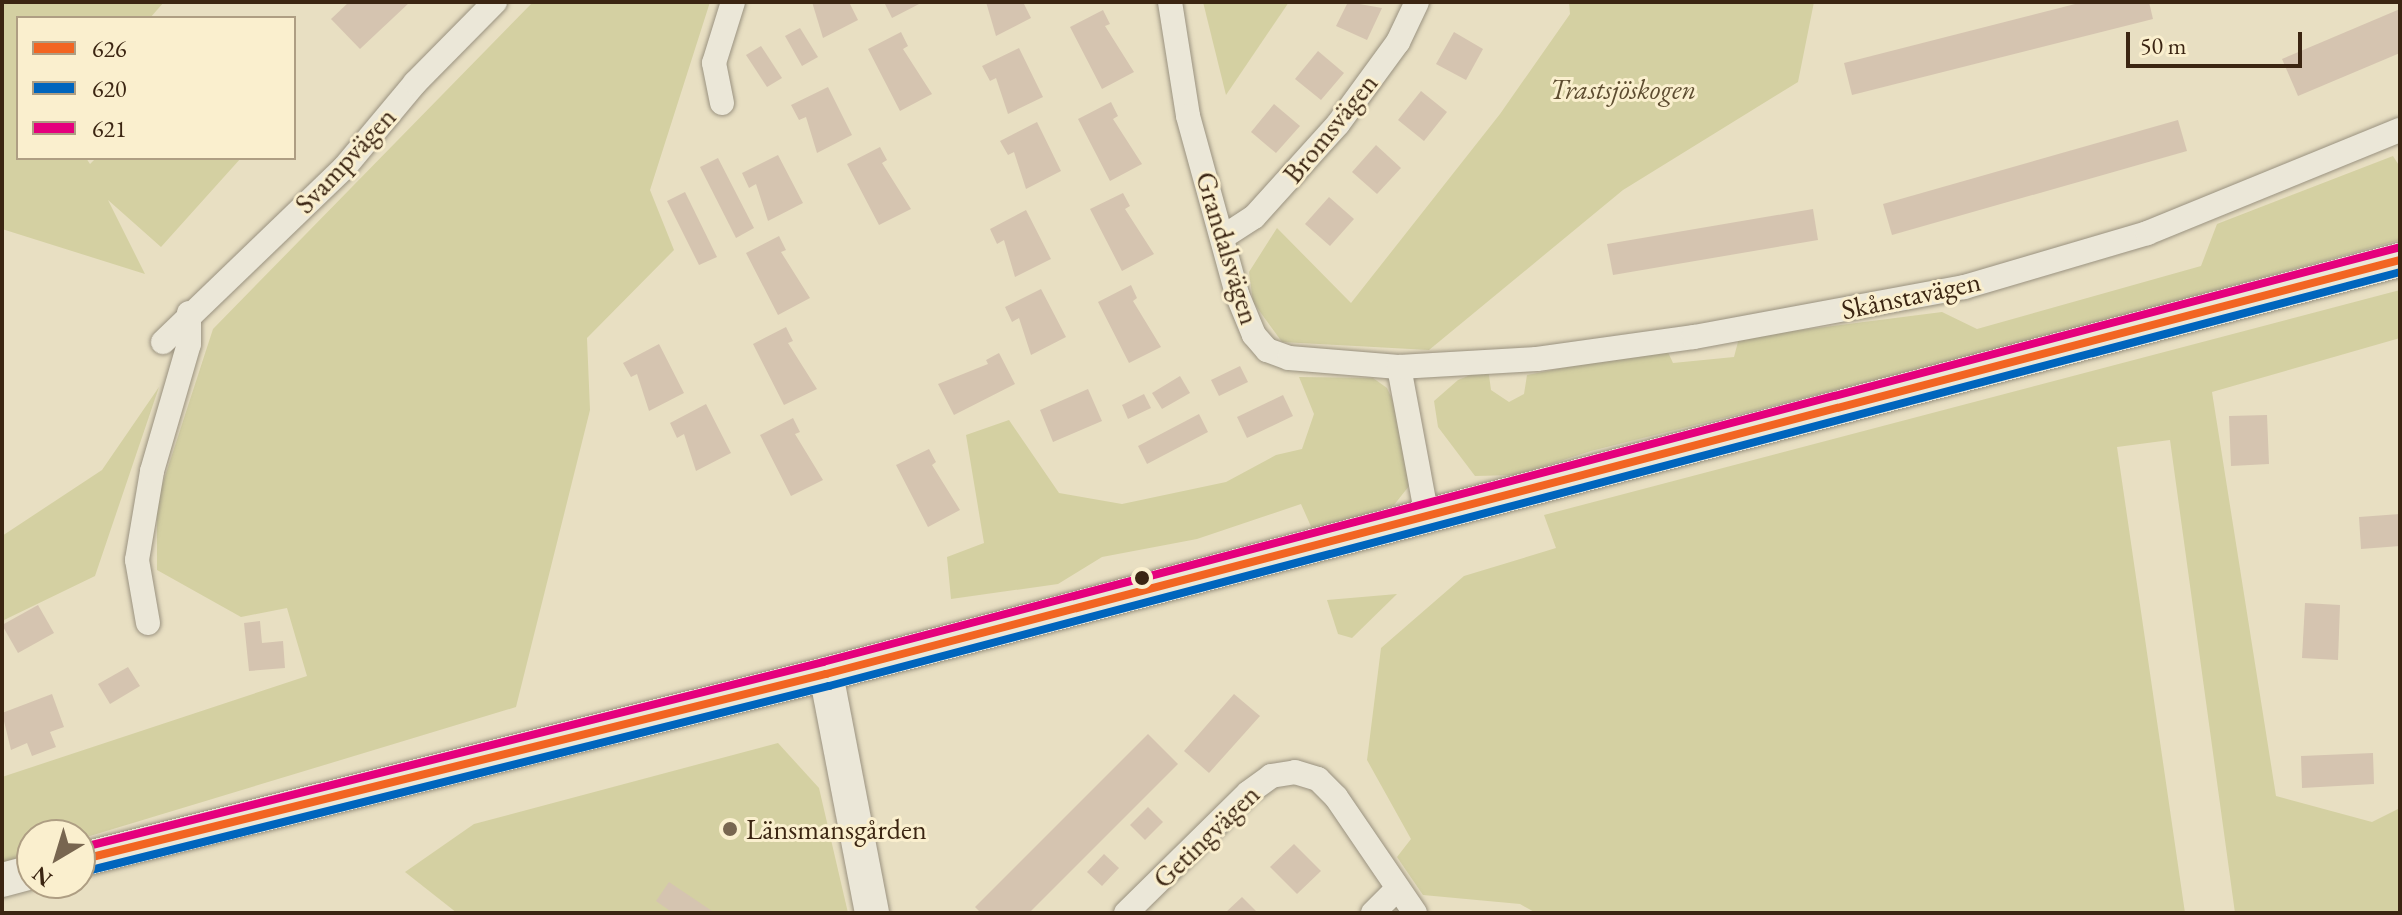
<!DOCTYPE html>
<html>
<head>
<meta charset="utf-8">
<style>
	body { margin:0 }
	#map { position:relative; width:2402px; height:915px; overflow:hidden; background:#e8dfc2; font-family:"EB Garamond",serif }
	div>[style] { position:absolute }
	.green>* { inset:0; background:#d4d0a2 }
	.building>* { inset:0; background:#d5c4b0 }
	.roads { filter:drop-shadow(0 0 2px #9a9280) drop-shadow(0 0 2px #9a9280) }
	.street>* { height:24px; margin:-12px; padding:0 12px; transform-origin:12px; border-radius:12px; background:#ebe7d8 }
	.secondary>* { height:34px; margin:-17px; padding:0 17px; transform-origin:17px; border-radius:17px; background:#ebe7d8 }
	.bus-1>* { height:8px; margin:-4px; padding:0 4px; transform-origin:4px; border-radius:4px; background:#f26522 }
	.bus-2>* { height:8px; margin:-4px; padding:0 4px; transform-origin:4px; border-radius:4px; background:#0065bd }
	.bus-3>* { height:8px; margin:-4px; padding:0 4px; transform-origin:4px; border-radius:4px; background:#e5007d }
	.dots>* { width:22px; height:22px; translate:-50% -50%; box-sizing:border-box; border:4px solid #faefce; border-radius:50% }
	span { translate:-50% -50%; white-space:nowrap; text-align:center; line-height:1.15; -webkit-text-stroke:6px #faefce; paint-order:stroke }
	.park-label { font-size:28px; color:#5d4c30; font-style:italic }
	.street-label { font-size:28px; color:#3b2512 }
	.poi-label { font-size:28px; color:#3b2512 }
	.left { translate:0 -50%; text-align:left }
	.frame { position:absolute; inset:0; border:4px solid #3b2512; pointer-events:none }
	.legend { position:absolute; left:16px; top:16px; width:280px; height:144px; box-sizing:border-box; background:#faefce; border:2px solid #ae9e83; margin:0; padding:10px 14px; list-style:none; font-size:24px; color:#3b2512 }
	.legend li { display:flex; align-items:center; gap:16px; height:40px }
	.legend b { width:40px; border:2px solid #ae9e83 }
	.north { position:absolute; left:16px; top:819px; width:80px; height:80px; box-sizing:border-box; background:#faefce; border:2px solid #ae9e83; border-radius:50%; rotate:218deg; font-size:22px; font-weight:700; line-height:32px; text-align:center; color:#3b2512 }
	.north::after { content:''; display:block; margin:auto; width:28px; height:36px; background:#786650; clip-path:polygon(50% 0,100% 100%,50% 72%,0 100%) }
	.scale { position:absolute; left:2126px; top:32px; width:176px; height:36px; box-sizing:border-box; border:4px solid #3b2512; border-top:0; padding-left:10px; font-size:24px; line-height:28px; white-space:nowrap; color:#3b2512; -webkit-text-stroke:6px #faefce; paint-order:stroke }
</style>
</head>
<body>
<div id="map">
	<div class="green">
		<div style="clip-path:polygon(2px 2px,164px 2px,150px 18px,18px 18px,18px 158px,86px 158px,90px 164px,96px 158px,241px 158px,161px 247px,108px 200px,145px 274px,2px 229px)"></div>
		<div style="clip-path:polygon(533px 2px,710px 2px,650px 190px,674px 250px,587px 338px,590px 410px,516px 707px,80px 839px,32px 835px,32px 853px,2px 863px,2px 777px,307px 676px,287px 608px,241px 617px,157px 570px,157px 501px,213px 329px)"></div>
		<div style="clip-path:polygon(1203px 2px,1289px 2px,1226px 95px)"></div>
		<div style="clip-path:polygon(1569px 2px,1814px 2px,1798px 82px,1623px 190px,1429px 350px,1282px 342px,1253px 302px,1249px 272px,1277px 228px,1351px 303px,1500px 114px,1570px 14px)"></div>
		<div style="clip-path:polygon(2393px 156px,2400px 167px,2400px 240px,2010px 346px,1591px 451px,1517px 475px,1475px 476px,1438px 427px,1434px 401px,1458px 380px,1488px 368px,1491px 390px,1509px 402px,1524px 394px,1527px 375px,1666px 348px,1673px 363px,1734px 357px,1739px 338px,1942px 312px,1977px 329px,2201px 266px,2217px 224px)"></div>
		<div style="clip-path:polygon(2400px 290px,2400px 338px,2212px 392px,2276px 796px,2372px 822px,2400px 808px,2400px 913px,2235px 913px,2170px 440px,2117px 447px,2185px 913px,1536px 913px,1520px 904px,1423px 895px,1397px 857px,1411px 839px,1367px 760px,1381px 648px,1464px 576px,1556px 548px,1544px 515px)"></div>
		<div style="clip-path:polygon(1299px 377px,1373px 378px,1387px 388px,1398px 412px,1409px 486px,1394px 505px,1313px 531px,1301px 504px,1197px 539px,1102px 557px,1058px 584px,951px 599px,947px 557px,984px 543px,966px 435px,1009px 420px,1059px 493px,1122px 504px,1226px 482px,1276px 455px,1302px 449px,1314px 414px)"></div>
		<div style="clip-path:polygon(159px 387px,95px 576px,2px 621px,2px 536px,102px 470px)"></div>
		<div style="clip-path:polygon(1397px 594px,1352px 638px,1338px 634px,1327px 600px)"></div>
		<div style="clip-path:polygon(778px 743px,819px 788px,848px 913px,457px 913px,405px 872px,474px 824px)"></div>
	</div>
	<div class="building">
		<div style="clip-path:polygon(349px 2px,410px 2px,360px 49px,331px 19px)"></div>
		<div style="clip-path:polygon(812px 2px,849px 2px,858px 20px,823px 38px)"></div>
		<div style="clip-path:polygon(884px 2px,923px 2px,892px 18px)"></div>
		<div style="clip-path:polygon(986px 2px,1023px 2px,1031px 18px,996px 36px)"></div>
		<div style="clip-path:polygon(1348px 2px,1382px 8px,1367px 40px,1336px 26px)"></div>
		<div style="clip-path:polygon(2083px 2px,2149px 2px,2153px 19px,1852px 95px,1844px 63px)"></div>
		<div style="clip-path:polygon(2400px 9px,2400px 53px,2298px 96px,2282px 59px)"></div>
		<div style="clip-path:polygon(1103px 10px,1110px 24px,1105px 26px,1134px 72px,1102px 89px,1070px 27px)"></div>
		<div style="clip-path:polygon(800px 28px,818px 57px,802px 66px,785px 36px)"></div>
		<div style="clip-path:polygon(901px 32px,908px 46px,903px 49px,932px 94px,900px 111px,868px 49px)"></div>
		<div style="clip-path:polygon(1454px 32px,1483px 49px,1466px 80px,1436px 64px)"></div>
		<div style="clip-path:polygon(761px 46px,782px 78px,767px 87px,746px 55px)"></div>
		<div style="clip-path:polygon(1019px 48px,1043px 97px,1008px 114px,996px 78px,990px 81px,982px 66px)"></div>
		<div style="clip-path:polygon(1318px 51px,1344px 73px,1321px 100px,1295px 79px)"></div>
		<div style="clip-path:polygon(828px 87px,852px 135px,817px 153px,806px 117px,799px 120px,791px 105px)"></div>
		<div style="clip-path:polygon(1421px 91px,1447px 112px,1424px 141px,1398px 120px)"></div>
		<div style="clip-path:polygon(1111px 102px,1118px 116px,1113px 119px,1142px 164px,1110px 181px,1078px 119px)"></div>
		<div style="clip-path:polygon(1274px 104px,1300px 126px,1276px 153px,1251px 132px)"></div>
		<div style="clip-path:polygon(2178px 120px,2187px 151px,1892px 235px,1883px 204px)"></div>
		<div style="clip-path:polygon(1037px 122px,1061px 171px,1026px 189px,1014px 152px,1008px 155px,1000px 141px)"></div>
		<div style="clip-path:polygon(1376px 145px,1401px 168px,1377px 194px,1352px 172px)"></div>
		<div style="clip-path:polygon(880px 147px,887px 160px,882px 163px,911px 209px,879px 225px,847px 164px)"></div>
		<div style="clip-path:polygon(778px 155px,803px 203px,768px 221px,756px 184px,749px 188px,742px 173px)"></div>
		<div style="clip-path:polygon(718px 158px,754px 228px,736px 238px,700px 167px)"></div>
		<div style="clip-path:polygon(685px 192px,717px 257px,699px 265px,667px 201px)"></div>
		<div style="clip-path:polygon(1123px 193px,1130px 206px,1125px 209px,1154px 254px,1122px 271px,1090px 209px)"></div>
		<div style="clip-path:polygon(1329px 197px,1354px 219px,1330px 246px,1305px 224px)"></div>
		<div style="clip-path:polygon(1813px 209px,1818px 240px,1613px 275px,1607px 244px)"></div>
		<div style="clip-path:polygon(1026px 210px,1051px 259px,1015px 277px,1004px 240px,997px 244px,990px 229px)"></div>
		<div style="clip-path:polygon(779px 236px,786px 250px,781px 252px,810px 298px,778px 315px,746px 253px)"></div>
		<div style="clip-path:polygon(1131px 285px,1137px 298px,1133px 301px,1161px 347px,1129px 363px,1098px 302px)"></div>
		<div style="clip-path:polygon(1041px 289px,1066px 337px,1031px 355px,1019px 318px,1012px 322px,1005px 307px)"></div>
		<div style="clip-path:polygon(786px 327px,793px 341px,788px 343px,817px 389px,784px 405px,753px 344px)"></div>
		<div style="clip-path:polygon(659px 344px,684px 393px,649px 411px,637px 374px,631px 377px,623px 363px)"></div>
		<div style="clip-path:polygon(999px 353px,1015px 384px,954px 415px,938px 384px,988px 364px,986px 360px)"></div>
		<div style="clip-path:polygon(1240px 366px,1248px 382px,1219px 396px,1211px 380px)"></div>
		<div style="clip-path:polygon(1180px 376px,1190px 393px,1162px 409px,1152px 393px)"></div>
		<div style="clip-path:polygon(1088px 389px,1102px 421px,1053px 442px,1040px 410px)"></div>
		<div style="clip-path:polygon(1144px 394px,1151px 408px,1128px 419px,1122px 405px)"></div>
		<div style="clip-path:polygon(1283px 395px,1293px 416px,1247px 438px,1237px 417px)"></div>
		<div style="clip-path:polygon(706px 404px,731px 453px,696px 471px,684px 434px,677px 438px,670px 423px)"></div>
		<div style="clip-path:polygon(1199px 414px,1208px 432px,1147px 464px,1138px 446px)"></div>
		<div style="clip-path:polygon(2267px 415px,2269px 464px,2231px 466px,2229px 416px)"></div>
		<div style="clip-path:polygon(793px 418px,800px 432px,795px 434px,823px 480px,791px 496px,760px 435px)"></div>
		<div style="clip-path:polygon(929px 449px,936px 462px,932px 465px,960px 510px,928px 527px,896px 465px)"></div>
		<div style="clip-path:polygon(2400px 514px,2400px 546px,2361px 549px,2359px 517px)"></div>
		<div style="clip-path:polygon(2305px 603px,2340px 605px,2338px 660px,2302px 658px)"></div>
		<div style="clip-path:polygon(38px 605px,54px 633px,18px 653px,2px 625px)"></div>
		<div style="clip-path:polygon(260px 621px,262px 643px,283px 641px,285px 668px,249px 671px,244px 623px)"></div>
		<div style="clip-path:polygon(128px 667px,140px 686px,110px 704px,98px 684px)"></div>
		<div style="clip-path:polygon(52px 694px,64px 727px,50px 732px,56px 747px,32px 756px,27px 743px,11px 750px,2px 713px)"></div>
		<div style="clip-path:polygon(1234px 694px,1260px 716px,1209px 773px,1184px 751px)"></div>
		<div style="clip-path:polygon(1148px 734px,1178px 764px,1029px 913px,981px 913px,975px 907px)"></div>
		<div style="clip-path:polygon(2373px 753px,2374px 784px,2302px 788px,2301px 756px)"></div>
		<div style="clip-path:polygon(1148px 807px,1163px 822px,1145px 840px,1130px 825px)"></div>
		<div style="clip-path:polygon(1294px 844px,1321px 871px,1297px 894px,1270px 867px)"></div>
		<div style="clip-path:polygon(1104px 854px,1119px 868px,1102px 886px,1087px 872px)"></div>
		<div style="clip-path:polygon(669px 882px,715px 913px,673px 913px,656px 901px)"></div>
		<div style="clip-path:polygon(1242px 897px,1258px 913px,1225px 913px)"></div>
	</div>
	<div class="roads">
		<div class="street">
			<div style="left:1170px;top:2px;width:115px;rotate:81deg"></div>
			<div style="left:1188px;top:116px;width:185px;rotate:74.6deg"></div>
			<div style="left:1237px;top:294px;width:44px;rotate:67.5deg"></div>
			<div style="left:1254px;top:335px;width:20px;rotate:49deg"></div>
			<div style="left:1267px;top:350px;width:23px;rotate:20deg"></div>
			<div style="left:1289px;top:358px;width:110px;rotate:4.7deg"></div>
			<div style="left:1399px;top:367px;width:153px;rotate:79.4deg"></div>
			<div style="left:722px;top:103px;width:41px;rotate:-101.3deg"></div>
			<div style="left:714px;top:63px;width:64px;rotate:-72.7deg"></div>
			<div style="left:1223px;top:237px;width:37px;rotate:-33deg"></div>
			<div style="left:1254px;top:217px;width:125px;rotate:-47.9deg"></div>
			<div style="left:1338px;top:124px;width:102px;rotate:-53.8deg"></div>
			<div style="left:1398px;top:42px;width:44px;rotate:-64.6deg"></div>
			<div style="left:163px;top:342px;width:251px;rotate:-43.9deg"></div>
			<div style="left:344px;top:168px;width:111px;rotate:-50.1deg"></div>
			<div style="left:415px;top:83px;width:114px;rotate:-45.4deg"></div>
			<div style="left:1399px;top:367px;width:138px;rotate:-3.3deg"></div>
			<div style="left:1537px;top:359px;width:159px;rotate:-8deg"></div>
			<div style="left:1694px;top:337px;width:275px;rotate:-10.5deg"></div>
			<div style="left:1964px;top:287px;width:191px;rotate:-16.4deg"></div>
			<div style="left:2147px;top:233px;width:273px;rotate:-22.2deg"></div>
			<div style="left:148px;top:623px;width:64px;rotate:-99.9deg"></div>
			<div style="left:137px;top:560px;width:90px;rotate:-80.4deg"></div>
			<div style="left:152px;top:471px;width:132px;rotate:-73.8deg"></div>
			<div style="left:189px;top:344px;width:31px;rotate:-90deg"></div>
			<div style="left:1126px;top:913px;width:171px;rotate:-44.5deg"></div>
			<div style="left:1248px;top:793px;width:29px;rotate:-36deg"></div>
			<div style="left:1271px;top:776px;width:24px;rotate:-9deg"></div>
			<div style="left:1295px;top:772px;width:24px;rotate:17deg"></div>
			<div style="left:1318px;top:779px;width:25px;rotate:45deg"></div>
			<div style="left:1336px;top:797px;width:140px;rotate:55.7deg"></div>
			<div style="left:1373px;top:913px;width:34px;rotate:-45deg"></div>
		</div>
		<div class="secondary">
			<div style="left:826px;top:674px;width:243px;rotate:79.1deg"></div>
			<div style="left:80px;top:860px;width:769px;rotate:-14deg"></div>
			<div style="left:826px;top:674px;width:1628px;rotate:-14.74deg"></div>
			<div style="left:2px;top:880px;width:31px;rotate:-15deg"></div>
		</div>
	</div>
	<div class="bus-1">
		<div style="left:80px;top:860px;width:769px;rotate:-14deg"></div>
		<div style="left:826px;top:674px;width:1628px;rotate:-14.74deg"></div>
	</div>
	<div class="bus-2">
		<div style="left:83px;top:872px;width:769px;rotate:-14deg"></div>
		<div style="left:829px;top:686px;width:1625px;rotate:-14.76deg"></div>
	</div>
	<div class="bus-3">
		<div style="left:80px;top:848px;width:766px;rotate:-14.05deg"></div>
		<div style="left:823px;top:662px;width:1628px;rotate:-14.74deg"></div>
	</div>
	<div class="dots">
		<div style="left:1142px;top:578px;background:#3b2512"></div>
		<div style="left:730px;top:829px;background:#786650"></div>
	</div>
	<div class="park-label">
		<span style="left:1623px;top:89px">Trastsjöskogen</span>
	</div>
	<div class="street-label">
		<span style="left:1330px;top:128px;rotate:-51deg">Bromsvägen</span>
		<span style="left:345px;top:160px;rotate:-47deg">Svampvägen</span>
		<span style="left:1228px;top:248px;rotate:73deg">Grandalsvägen</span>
		<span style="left:1911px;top:295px;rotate:-12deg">Skånstavägen</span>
		<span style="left:1206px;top:836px;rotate:-44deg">Getingvägen</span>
	</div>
	<div class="poi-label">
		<span class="left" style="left:746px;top:829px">Länsmansgården</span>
	</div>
	<div class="frame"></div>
	<ul class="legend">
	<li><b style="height:10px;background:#f26522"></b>626</li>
	<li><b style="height:10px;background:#0065bd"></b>620</li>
	<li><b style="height:10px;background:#e5007d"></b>621</li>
	</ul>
	<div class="north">N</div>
	<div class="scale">50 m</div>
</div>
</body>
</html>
